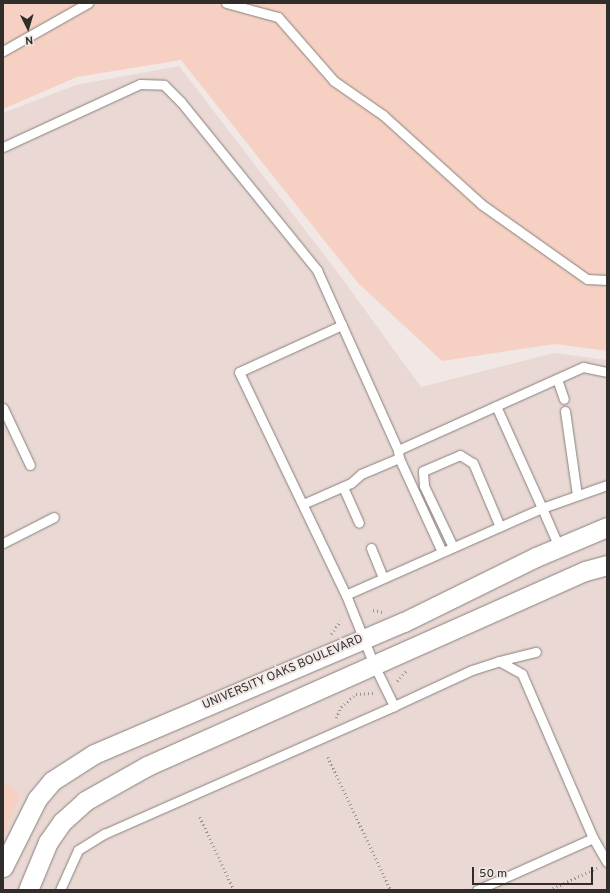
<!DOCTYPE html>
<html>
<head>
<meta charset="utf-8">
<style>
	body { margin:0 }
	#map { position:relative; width:610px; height:893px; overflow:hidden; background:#f1e8e5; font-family:Overpass,sans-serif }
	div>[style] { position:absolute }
	.built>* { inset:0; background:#e9d8d3 }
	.green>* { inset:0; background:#f6d1c3 }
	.path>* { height:2.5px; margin-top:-1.25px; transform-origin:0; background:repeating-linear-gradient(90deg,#9a9491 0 1px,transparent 0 4px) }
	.roads { filter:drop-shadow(0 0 1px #88807d) drop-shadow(0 0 1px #88807d) }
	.service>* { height:9px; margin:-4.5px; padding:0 4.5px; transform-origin:4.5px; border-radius:4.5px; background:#fff }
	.minor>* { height:19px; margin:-9.5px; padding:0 9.5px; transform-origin:9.5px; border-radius:9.5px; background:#fff }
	span { translate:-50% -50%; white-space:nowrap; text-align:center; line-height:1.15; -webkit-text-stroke:4px #f1e8e5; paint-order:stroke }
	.street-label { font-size:12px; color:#302d2b }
	.frame { position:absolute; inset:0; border:4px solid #302d2b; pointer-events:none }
	.north { position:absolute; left:8px; top:8px; width:40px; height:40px; -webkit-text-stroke:3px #f1e8e5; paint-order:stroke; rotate:175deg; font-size:11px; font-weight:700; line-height:16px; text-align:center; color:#302d2b }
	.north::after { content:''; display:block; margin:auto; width:14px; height:18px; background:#302d2b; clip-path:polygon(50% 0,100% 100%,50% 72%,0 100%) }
	.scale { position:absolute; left:472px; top:867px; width:121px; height:18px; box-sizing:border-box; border:2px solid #302d2b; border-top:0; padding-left:5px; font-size:12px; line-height:14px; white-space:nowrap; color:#302d2b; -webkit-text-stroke:3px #f1e8e5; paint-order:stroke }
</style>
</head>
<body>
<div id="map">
	<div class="built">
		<div style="clip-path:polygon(179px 66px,338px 273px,421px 387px,554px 353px,607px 360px,607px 890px,3px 890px,3px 113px,76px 85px)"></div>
	</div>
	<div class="green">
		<div style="clip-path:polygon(3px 3px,607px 3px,607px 351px,555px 344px,442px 361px,358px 283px,181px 60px,77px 77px,3px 109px)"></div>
		<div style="clip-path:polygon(6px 784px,20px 795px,3px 838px,3px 785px)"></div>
	</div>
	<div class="path">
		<div style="left:373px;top:610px;width:10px;rotate:11deg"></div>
		<div style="left:331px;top:634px;width:16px;rotate:-55deg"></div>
		<div style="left:397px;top:681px;width:13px;rotate:-48deg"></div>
		<div style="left:356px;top:694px;width:17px;rotate:-3deg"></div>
		<div style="left:336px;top:718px;width:12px;rotate:-66deg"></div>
		<div style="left:341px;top:707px;width:20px;rotate:-41deg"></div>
		<div style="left:328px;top:757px;width:147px;rotate:64.7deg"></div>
		<div style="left:200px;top:817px;width:81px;rotate:65deg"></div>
		<div style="left:549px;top:890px;width:53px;rotate:-24.6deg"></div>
	</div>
	<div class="roads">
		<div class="service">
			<div style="left:226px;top:3px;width:54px;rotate:15.1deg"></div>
			<div style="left:278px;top:17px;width:85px;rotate:48.8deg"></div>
			<div style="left:334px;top:81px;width:60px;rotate:34.8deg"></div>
			<div style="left:383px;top:115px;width:132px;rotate:42.2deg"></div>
			<div style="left:481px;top:204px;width:130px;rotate:35.3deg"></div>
			<div style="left:587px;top:279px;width:20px;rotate:3deg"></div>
			<div style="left:3px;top:51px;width:98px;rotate:-29.5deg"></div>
			<div style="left:3px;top:147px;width:151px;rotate:-24.7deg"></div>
			<div style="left:140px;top:84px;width:24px;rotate:2deg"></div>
			<div style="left:164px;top:85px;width:24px;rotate:45deg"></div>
			<div style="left:181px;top:102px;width:216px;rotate:51deg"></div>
			<div style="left:317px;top:270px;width:197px;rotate:65.8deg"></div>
			<div style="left:398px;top:450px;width:203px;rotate:-24.2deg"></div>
			<div style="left:583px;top:367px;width:25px;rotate:12deg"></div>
			<div style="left:342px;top:325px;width:113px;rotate:155.5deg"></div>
			<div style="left:239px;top:372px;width:247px;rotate:64.4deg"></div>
			<div style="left:557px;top:379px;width:21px;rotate:71deg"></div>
			<div style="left:496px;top:406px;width:112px;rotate:65.7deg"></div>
			<div style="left:542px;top:508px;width:214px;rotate:156.1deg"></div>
			<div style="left:346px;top:595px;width:75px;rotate:68.2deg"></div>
			<div style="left:374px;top:665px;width:46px;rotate:64deg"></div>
			<div style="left:394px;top:706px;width:86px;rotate:-24.8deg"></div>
			<div style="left:472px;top:670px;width:28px;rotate:-18deg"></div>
			<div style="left:499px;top:661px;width:26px;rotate:29deg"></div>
			<div style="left:522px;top:674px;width:179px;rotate:66.6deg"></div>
			<div style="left:593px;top:838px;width:28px;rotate:60deg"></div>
			<div style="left:3px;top:408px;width:63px;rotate:64.7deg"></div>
			<div style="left:565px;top:411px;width:85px;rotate:81.9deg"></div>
			<div style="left:398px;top:450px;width:8px;rotate:83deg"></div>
			<div style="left:399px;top:458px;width:103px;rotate:65.4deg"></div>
			<div style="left:343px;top:487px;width:39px;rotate:66deg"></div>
			<div style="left:303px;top:504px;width:52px;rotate:-23.6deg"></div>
			<div style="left:351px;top:483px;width:13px;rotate:-42deg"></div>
			<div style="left:361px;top:474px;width:41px;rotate:-22.8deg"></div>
			<div style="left:3px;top:543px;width:57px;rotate:-27deg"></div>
			<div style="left:453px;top:547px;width:68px;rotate:-115.4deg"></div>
			<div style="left:424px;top:486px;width:15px;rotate:-94deg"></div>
			<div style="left:423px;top:471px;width:40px;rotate:-23.4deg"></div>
			<div style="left:460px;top:455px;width:15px;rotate:32deg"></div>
			<div style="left:473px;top:463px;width:69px;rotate:67.1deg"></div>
			<div style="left:559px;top:547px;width:43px;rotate:-113.6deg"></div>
			<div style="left:542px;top:508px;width:69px;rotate:-19.5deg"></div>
			<div style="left:371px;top:548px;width:32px;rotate:68deg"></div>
			<div style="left:499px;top:661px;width:38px;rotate:-14deg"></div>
			<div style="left:60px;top:890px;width:44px;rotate:-65.8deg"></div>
			<div style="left:78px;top:850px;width:31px;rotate:-32deg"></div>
			<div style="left:104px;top:834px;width:317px;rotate:-23.8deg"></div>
			<div style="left:477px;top:890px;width:127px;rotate:-24.1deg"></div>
		</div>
		<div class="minor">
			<div style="left:3px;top:867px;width:76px;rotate:-63.4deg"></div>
			<div style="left:37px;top:799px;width:23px;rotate:-50deg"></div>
			<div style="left:52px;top:781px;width:50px;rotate:-32.7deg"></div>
			<div style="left:94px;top:754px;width:337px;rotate:-23.1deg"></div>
			<div style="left:404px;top:622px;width:147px;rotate:-26.2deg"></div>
			<div style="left:536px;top:557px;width:77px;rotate:-22.9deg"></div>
			<div style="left:28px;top:890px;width:52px;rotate:-67.4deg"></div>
			<div style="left:48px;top:842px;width:24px;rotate:-55deg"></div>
			<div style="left:62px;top:822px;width:31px;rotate:-42deg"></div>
			<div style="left:85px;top:801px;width:71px;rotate:-29.4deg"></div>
			<div style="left:147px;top:766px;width:479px;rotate:-24deg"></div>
			<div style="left:585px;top:571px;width:23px;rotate:-15deg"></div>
		</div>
	</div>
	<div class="street-label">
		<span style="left:283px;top:673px;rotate:-23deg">UNIVERSITY OAKS BOULEVARD</span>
	</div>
	<div class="frame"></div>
	<div class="north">N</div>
	<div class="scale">50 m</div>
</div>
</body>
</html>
